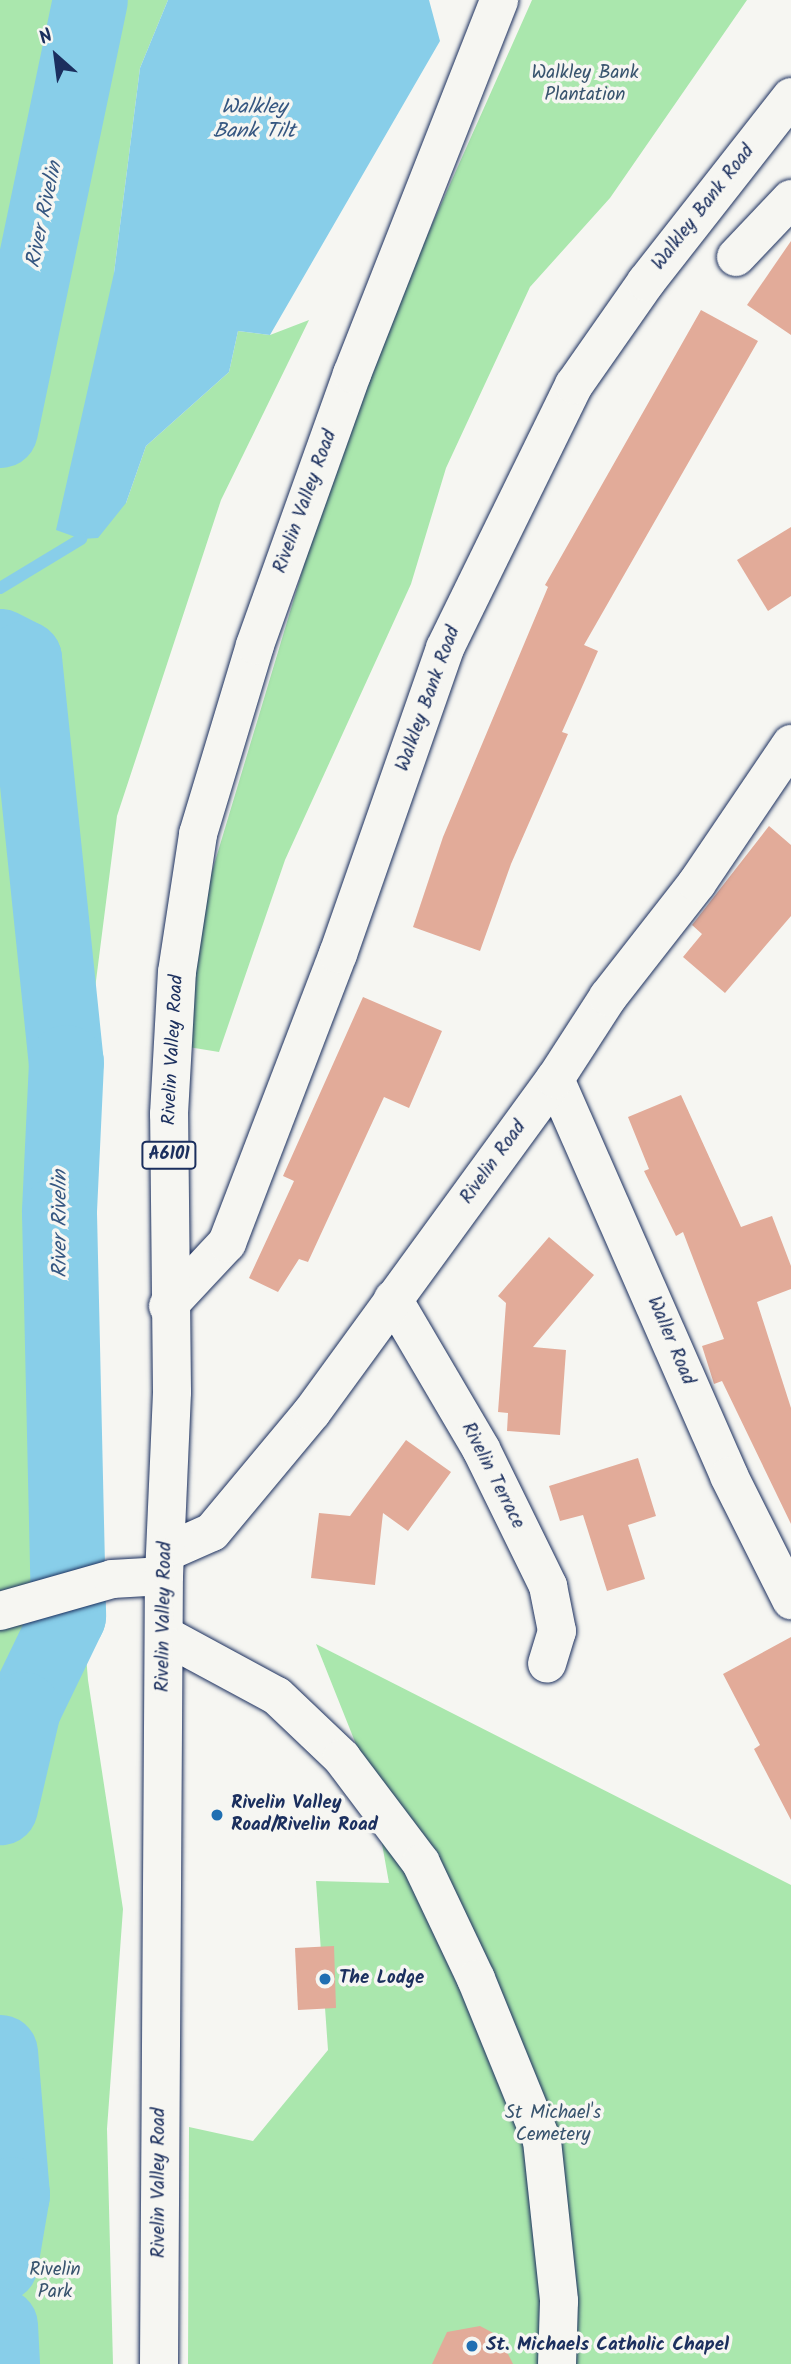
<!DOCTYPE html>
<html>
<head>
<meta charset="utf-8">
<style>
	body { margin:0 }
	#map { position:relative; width:791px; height:2364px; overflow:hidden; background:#f6f6f2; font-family:Kalam,sans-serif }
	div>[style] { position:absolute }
	.green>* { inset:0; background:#aae7ad }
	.water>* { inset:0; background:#88cee9 }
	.stream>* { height:12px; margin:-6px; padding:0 6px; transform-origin:6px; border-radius:6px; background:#88cee9 }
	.river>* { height:75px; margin:-37.5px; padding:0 37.5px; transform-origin:37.5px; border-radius:37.5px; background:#88cee9 }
	.building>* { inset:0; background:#e2ab99 }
	.roads { filter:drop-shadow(0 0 2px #1b2f5e) drop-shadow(0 0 2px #1b2f5e) }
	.minor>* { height:38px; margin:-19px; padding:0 19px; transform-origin:19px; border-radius:19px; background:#f6f6f2 }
	.major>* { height:38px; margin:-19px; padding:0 19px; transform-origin:19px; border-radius:19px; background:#f6f6f2 }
	.dots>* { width:19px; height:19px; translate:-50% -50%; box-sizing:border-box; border:4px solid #f6f6f2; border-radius:50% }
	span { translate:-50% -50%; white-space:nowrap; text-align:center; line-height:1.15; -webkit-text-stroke:7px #f6f6f2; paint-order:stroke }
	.shield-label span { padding:2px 5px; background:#f6f6f2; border:2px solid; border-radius:5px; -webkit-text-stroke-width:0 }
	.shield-label { font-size:18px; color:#1b2f5e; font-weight:700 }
	.park-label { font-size:19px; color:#38546e }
	.street-label { font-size:19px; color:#1b2f5e }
	.poi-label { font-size:19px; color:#1b2f5e; font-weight:700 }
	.left { translate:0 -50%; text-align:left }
	.water-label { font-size:21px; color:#365781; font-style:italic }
	.north { position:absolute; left:21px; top:21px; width:70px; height:70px; -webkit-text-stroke:5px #f6f6f2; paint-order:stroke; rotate:332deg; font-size:19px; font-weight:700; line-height:28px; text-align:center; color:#1b2f5e }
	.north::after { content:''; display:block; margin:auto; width:24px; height:32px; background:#1b2f5e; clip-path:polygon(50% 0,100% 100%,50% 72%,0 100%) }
</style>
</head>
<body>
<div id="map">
	<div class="green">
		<div style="clip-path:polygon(0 0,168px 0,140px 68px,114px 273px,126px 503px,146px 446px,229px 372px,238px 331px,270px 335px,309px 320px,221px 500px,117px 816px,83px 1083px,73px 1494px,88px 1680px,123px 1909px,107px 2129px,113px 2364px,0 2364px)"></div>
		<div style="clip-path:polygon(532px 0,747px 0,610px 198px,530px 287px,446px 468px,411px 584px,285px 860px,219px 1052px,170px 1044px,204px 898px,311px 542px,377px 348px)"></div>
		<div style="clip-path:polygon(316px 1644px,791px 1885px,791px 2364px,188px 2364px,189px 2127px,253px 2141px,328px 2050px,316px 1881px,389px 1883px,371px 1782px)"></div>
	</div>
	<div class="water">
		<div style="clip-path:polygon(168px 0,429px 0,440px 41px,270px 335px,238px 331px,229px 372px,146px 446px,126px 503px,98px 538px,81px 539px,56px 530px,114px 273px,140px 68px)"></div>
	</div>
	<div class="stream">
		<div style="left:0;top:588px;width:95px;rotate:-31.2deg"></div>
	</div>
	<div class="river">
		<div style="left:0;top:430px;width:439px;rotate:-78.2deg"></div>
		<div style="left:0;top:646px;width:27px;rotate:27deg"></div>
		<div style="left:24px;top:658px;width:406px;rotate:84.1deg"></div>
		<div style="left:66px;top:1062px;width:151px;rotate:92.7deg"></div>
		<div style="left:59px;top:1213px;width:403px;rotate:88.7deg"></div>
		<div style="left:68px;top:1616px;width:103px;rotate:115.8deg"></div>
		<div style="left:23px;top:1709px;width:101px;rotate:103.2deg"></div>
		<div style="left:0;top:2052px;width:143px;rotate:85.2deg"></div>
		<div style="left:12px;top:2194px;width:71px;rotate:99.7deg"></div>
		<div style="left:0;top:2325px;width:39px;rotate:87deg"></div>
	</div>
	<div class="building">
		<div style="clip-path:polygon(791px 241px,791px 335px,747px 305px)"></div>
		<div style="clip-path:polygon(701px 310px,758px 341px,584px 645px,598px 651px,562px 732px,568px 734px,511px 864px,480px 951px,413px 927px,443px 837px,548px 587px,545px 585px)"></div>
		<div style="clip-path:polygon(791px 527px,791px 596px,768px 611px,737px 560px)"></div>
		<div style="clip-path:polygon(769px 826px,791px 845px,791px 916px,725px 993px,683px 957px,702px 934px,692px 925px)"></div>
		<div style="clip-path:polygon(363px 997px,442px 1031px,409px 1108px,384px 1097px,308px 1262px,299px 1259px,278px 1292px,249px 1278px,294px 1181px,283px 1176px)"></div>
		<div style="clip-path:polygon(681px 1095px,741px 1227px,772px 1216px,791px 1266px,791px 1289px,757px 1302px,791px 1408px,791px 1524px,722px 1381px,714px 1384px,702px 1346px,724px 1339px,683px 1232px,676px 1236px,644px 1171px,649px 1169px,628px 1117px)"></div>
		<div style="clip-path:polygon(549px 1237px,594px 1275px,533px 1347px,566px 1350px,560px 1435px,507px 1431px,508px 1413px,498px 1412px,506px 1303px,498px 1296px)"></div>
		<div style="clip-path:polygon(406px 1440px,451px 1472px,408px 1531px,383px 1513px,375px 1585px,311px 1578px,319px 1513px,350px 1516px)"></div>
		<div style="clip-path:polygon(638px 1458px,656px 1516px,628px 1525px,645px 1579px,607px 1591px,583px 1515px,560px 1521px,549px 1486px)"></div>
		<div style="clip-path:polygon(791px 1637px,791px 1820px,754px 1749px,760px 1745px,723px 1674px)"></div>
		<div style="clip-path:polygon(334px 1946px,336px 2008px,298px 2010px,295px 1948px)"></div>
		<div style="clip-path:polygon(480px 2326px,499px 2336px,513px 2364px,432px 2364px,447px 2332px)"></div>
	</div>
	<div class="roads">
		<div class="minor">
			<div style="left:736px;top:257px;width:80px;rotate:-46.5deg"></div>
			<div style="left:555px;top:1079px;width:433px;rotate:66.3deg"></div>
			<div style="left:729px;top:1476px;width:139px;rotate:63.4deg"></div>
			<div style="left:393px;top:1299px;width:174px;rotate:59.6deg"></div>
			<div style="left:481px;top:1449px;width:153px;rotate:63.9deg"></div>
			<div style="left:548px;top:1586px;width:46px;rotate:78.7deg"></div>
			<div style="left:557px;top:1631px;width:34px;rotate:107deg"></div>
			<div style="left:168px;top:1306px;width:86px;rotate:-46.9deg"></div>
			<div style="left:227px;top:1243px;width:310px;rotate:-69deg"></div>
			<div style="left:338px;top:954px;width:324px;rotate:-70.7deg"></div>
			<div style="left:445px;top:648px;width:293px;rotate:-63.9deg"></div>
			<div style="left:574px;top:385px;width:126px;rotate:-55deg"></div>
			<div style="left:646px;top:282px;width:235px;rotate:-51.9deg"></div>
			<div style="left:167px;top:1552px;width:49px;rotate:-24deg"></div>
			<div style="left:212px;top:1532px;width:156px;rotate:-50.2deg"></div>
			<div style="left:312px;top:1412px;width:412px;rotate:-53.9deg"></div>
			<div style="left:555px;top:1079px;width:98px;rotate:-57.1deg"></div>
			<div style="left:608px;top:997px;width:145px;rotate:-52deg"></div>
			<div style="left:697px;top:883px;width:168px;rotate:-55.9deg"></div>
			<div style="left:0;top:1611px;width:116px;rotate:-15.9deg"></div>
			<div style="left:112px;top:1579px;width:52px;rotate:-3.3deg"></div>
			<div style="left:164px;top:1635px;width:128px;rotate:28.4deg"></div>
			<div style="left:277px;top:1696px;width:90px;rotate:43.6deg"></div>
			<div style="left:342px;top:1758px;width:131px;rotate:53deg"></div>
			<div style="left:421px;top:1863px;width:128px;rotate:64.6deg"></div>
			<div style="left:476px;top:1979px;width:175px;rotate:67.8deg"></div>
			<div style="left:542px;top:2141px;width:161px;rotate:83.9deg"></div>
			<div style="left:559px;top:2301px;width:63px;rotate:91.8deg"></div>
		</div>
		<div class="major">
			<div style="left:159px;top:2364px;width:788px;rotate:-89.64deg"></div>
			<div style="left:164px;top:1576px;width:184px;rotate:-87.5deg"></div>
			<div style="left:172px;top:1392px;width:278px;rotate:-90.6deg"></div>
			<div style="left:169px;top:1114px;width:142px;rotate:-86.8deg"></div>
			<div style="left:177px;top:972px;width:140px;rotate:-81.3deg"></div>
			<div style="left:198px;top:834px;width:197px;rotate:-73.2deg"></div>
			<div style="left:255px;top:645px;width:288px;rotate:-70.3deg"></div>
			<div style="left:352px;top:374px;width:402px;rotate:-68.5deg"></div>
		</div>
	</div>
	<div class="dots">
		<div style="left:217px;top:1815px;background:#1f6fb2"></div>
		<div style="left:325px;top:1979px;background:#1f6fb2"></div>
		<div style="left:472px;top:2346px;background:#1f6fb2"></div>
	</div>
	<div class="shield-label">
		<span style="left:169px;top:1155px">A6101</span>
	</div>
	<div class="park-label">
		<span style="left:585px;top:85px">Walkley Bank<br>Plantation</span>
		<span style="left:553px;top:2125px">St Michael's<br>Cemetery</span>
		<span style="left:55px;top:2282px">Rivelin<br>Park</span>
	</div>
	<div class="street-label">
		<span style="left:704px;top:208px;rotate:-52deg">Walkley Bank Road</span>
		<span style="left:306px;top:502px;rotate:-70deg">Rivelin Valley Road</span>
		<span style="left:429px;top:699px;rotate:-70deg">Walkley Bank Road</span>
		<span style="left:174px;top:1050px;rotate:-87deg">Rivelin Valley Road</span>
		<span style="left:494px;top:1163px;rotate:-54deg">Rivelin Road</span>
		<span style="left:670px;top:1341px;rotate:67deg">Waller Road</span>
		<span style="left:492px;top:1476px;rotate:63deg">Rivelin Terrace</span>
		<span style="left:165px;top:1617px;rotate:-89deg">Rivelin Valley Road</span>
		<span style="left:160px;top:2183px;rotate:-90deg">Rivelin Valley Road</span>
	</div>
	<div class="poi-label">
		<span class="left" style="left:231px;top:1815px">Rivelin Valley<br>Road/Rivelin Road</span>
		<span class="left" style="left:339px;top:1979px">The Lodge</span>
		<span class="left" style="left:486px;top:2346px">St. Michaels Catholic Chapel</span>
	</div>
	<div class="water-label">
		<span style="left:254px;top:120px">Walkley<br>Bank Tilt</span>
		<span style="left:45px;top:215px;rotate:-78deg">River Rivelin</span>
		<span style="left:61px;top:1224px;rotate:-90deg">River Rivelin</span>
	</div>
	<div class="north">N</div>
</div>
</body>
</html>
